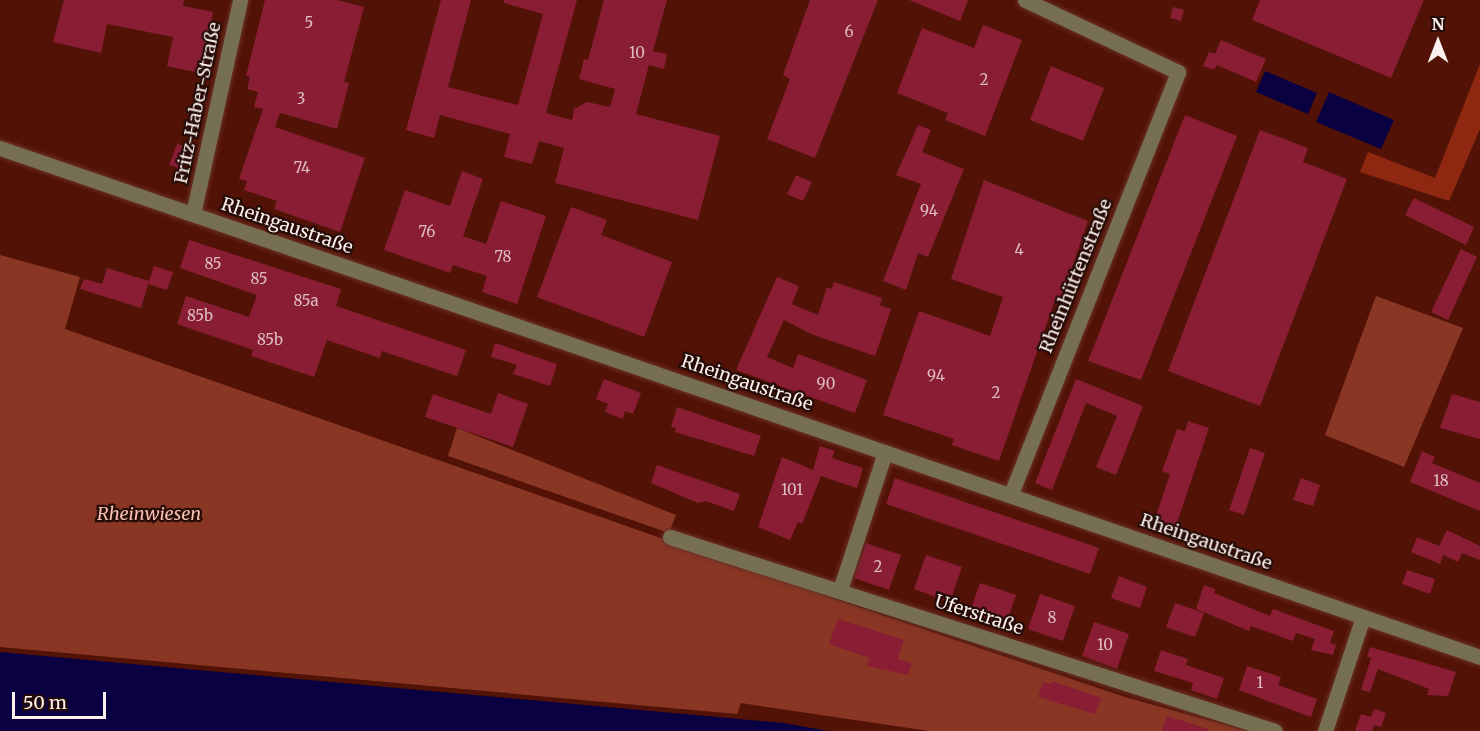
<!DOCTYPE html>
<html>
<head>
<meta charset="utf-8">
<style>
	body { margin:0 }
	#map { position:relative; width:1480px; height:731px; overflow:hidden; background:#521306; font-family:Merriweather,serif }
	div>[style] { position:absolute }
	.green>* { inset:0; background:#8a3624 }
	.forest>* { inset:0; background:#8e2811 }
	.water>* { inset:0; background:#0a0143 }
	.building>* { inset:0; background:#881d34 }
	.roads { filter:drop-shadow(0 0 2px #6a3227) drop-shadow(0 0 2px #6a3227) }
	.minor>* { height:15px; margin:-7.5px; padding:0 7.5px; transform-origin:7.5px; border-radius:7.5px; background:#776f52 }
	span { translate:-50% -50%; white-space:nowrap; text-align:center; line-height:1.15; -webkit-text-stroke:4.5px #260b06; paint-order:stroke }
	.number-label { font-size:15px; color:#debdc1 }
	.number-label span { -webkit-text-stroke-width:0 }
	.street-label { font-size:18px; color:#fbf2f0 }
	.park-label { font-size:18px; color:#fac1b3; font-style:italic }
	.north { position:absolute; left:1408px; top:12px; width:60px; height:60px; -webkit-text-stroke:4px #260b06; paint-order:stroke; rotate:0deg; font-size:16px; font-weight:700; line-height:24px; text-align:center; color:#fbf2f0 }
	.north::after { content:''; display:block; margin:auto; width:21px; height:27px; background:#fbf2f0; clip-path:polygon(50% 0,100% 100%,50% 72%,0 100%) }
	.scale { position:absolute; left:12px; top:692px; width:94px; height:27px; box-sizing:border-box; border:3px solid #fbf2f0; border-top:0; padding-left:8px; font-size:18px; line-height:21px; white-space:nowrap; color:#fbf2f0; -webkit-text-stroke:4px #260b06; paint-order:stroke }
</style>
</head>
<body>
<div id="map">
	<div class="green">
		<div style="clip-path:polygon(0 255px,80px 277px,65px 329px,840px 601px,1125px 697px,1247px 731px,929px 731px,741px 703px,737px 714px,0 647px)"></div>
		<div style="clip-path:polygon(1376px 296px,1463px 328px,1404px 467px,1325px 435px)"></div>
		<div style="clip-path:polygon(457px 428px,676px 515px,669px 533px,448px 456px)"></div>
	</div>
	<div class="forest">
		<div style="clip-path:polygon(1480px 64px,1480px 129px,1449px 201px,1360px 172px,1368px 152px,1435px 178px)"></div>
	</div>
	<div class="water">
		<div style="clip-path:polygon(1265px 71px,1317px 93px,1308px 114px,1256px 92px)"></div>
		<div style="clip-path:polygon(1329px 92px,1394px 120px,1381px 149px,1316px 122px)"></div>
		<div style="clip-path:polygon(0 652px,784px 723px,828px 731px,0 731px)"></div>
	</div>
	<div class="building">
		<div style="clip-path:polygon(64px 0,184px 0,183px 6px,213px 12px,200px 73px,167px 66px,173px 37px,107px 24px,101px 53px,53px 42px)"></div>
		<div style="clip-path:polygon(265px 0,337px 0,364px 7px,344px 82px,349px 83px,337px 129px,280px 113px,275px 127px,365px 158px,340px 232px,274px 209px,277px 201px,244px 190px,247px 181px,239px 179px,263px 109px,254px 107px,258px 92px,247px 89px,250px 77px,246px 76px)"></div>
		<div style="clip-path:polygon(441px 0,471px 0,448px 87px,518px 105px,543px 14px,504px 3px,504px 0,577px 0,546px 113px,572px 120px,574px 109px,587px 102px,610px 107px,615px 89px,579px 79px,584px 59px,588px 60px,604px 0,667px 0,653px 51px,667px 54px,664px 69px,649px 65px,636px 114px,720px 136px,698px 220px,555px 183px,564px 148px,539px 141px,532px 164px,504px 157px,510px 134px,440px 115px,434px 138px,406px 130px)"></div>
		<div style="clip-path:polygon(810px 0,878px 0,815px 158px,767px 139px,790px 79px,783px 75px)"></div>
		<div style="clip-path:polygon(909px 0,968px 0,960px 21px)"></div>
		<div style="clip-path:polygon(1260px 0,1424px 0,1391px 78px,1252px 20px)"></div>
		<div style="clip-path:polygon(1173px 7px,1184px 10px,1181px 21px,1170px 18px)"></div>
		<div style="clip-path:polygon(983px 25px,1022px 40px,985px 136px,945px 120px,948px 113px,897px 93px,922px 28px,974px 48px)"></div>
		<div style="clip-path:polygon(1221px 40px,1266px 59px,1256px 82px,1217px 65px,1214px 70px,1203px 66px,1209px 52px,1215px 54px)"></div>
		<div style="clip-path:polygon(1051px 66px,1104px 88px,1083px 141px,1030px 120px)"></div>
		<div style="clip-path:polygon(1185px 115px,1237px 136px,1141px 380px,1088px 361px)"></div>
		<div style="clip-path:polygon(918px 125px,931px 130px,922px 152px,964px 169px,928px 257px,918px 253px,906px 290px,883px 281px,921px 184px,896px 175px)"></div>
		<div style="clip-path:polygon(1260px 130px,1308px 148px,1303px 162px,1347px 179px,1260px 406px,1168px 371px)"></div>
		<div style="clip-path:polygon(177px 144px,189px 148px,182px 169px,169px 165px)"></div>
		<div style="clip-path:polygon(462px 171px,483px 179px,463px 236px,486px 244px,501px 201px,546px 216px,517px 304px,482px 292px,487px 276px,453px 265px,450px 273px,384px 250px,405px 190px,450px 206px)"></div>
		<div style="clip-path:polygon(796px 175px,812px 182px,803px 201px,787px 194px)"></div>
		<div style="clip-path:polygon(984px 180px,1088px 221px,1060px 302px,1055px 300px,999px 461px,952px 445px,954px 439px,883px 415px,919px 311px,990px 336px,1003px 297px,951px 279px)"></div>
		<div style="clip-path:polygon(1414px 198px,1474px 227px,1466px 245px,1405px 215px)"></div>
		<div style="clip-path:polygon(571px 207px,607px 220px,601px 235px,672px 262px,644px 337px,537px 297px)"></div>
		<div style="clip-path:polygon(189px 240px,341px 289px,336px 306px,466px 350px,457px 376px,382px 351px,380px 358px,327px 340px,314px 377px,251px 356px,253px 350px,177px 324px,186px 296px,249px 317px,257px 295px,180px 268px)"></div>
		<div style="clip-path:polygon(1461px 249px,1477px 257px,1448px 320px,1431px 312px)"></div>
		<div style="clip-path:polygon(154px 266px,173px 272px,167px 290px,148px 284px)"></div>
		<div style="clip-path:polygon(107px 268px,149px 281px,141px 308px,80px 289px,84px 279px,102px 284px)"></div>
		<div style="clip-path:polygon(777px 277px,799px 286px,792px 304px,818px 315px,827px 287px,832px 289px,834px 282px,882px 298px,880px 305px,891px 309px,875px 356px,811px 334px,784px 320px,767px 357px,793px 368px,798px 354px,867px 380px,855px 413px,736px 370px)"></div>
		<div style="clip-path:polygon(495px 343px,557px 364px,550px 386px,513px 374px,517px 365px,491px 357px)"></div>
		<div style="clip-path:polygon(604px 379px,641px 393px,633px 414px,625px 411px,623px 419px,605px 412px,608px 404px,596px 399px)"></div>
		<div style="clip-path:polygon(1076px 379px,1143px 406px,1116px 475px,1096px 467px,1117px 416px,1086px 403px,1052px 490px,1035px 483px)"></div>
		<div style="clip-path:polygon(498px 393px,528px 404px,513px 447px,425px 417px,433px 394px,491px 414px)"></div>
		<div style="clip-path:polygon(1452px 394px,1480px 402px,1480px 439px,1440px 428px)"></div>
		<div style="clip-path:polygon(677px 407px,761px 436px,754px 456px,675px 432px,676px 428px,671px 427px)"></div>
		<div style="clip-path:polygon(1188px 421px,1209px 428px,1176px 526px,1155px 519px,1170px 474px,1162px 471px,1177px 429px,1185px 431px)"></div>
		<div style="clip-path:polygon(820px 446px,835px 451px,832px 458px,863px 468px,857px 488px,821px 476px,802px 524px,798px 522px,790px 540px,758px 527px,782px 457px,813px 470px)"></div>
		<div style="clip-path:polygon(1250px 448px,1265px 453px,1244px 515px,1229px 510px)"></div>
		<div style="clip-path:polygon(1422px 451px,1435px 457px,1432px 463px,1480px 483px,1480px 511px,1410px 482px)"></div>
		<div style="clip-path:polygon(657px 465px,740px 494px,734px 511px,706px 501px,698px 503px,651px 483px)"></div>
		<div style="clip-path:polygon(895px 478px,1099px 548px,1090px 574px,886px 504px)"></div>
		<div style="clip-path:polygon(1301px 478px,1320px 485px,1313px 506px,1293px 500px)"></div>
		<div style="clip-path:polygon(1447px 530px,1480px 546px,1480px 560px,1462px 553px,1458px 562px,1443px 555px,1440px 564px,1411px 552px,1417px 537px,1439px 546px)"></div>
		<div style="clip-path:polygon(866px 543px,901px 555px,889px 590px,854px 578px)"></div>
		<div style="clip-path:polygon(926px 555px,962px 567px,950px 602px,914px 589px)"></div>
		<div style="clip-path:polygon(1407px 570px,1435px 579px,1430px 594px,1402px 584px)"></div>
		<div style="clip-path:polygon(1119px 576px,1147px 587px,1140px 608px,1111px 598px)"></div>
		<div style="clip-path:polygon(980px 583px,1016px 595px,1004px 630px,968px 617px)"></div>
		<div style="clip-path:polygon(1204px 585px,1215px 589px,1214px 593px,1270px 616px,1273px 609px,1334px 631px,1330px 643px,1336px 645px,1333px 655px,1311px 650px,1315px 639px,1296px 633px,1293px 641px,1251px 626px,1249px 631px,1196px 609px)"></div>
		<div style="clip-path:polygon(1040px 594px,1075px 606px,1063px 641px,1028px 629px)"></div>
		<div style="clip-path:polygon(1175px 603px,1204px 613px,1195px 637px,1166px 627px)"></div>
		<div style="clip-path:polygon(838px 619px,904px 640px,898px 659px,912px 663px,908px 675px,867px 666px,869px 658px,829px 644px)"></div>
		<div style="clip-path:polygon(1094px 622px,1129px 634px,1117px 669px,1082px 656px)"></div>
		<div style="clip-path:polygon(1370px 647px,1456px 672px,1448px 696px,1427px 695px,1429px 689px,1378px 669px,1370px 692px,1361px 690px,1371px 658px,1367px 657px)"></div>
		<div style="clip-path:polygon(1161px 650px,1188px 659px,1186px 665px,1224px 678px,1217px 699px,1191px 690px,1193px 683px,1154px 671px)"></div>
		<div style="clip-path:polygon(1247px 666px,1281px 677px,1278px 685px,1317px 699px,1311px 717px,1239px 690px)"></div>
		<div style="clip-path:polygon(1052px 681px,1101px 698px,1095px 714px,1038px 697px,1043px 682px,1051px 684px)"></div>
		<div style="clip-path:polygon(1374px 709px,1386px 713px,1381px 727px,1374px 725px,1372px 731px,1355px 731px,1361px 714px,1371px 717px)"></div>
		<div style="clip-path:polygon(1167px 716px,1208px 729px,1208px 731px,1162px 731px)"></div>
	</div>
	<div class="roads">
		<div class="minor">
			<div style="left:0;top:148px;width:1565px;rotate:18.98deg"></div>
			<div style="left:193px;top:214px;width:219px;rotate:-77.6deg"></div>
			<div style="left:1011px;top:494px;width:454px;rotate:-68.4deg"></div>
			<div style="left:1178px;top:72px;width:169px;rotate:-154.8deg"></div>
			<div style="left:670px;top:537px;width:635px;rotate:17.78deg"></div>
			<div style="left:840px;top:590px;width:145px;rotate:-71.9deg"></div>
			<div style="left:1325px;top:731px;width:120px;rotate:-71.6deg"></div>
		</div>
	</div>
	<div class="number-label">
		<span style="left:309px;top:23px">5</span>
		<span style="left:849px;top:32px">6</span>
		<span style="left:637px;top:53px">10</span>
		<span style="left:984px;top:80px">2</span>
		<span style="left:301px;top:99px">3</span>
		<span style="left:302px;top:168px">74</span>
		<span style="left:929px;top:211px">94</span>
		<span style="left:427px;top:232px">76</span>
		<span style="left:1019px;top:250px">4</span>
		<span style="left:503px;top:257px">78</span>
		<span style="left:213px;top:264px">85</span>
		<span style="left:259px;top:279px">85</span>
		<span style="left:306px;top:301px">85a</span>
		<span style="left:200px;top:316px">85b</span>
		<span style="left:270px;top:340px">85b</span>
		<span style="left:936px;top:376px">94</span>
		<span style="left:826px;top:384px">90</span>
		<span style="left:996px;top:393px">2</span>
		<span style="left:1441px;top:481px">18</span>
		<span style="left:792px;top:490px">101</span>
		<span style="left:878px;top:567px">2</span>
		<span style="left:1052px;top:618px">8</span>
		<span style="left:1105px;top:645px">10</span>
		<span style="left:1260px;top:683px">1</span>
	</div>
	<div class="street-label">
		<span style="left:198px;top:103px;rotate:-78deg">Fritz-Haber-Straße</span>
		<span style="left:287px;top:226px;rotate:19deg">Rheingaustraße</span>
		<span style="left:1076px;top:276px;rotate:-68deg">Rheinhüttenstraße</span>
		<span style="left:747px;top:383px;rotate:19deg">Rheingaustraße</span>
		<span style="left:1206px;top:542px;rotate:19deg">Rheingaustraße</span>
		<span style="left:979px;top:615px;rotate:18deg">Uferstraße</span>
	</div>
	<div class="park-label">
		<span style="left:149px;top:514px">Rheinwiesen</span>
	</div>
	<div class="north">N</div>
	<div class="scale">50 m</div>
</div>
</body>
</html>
